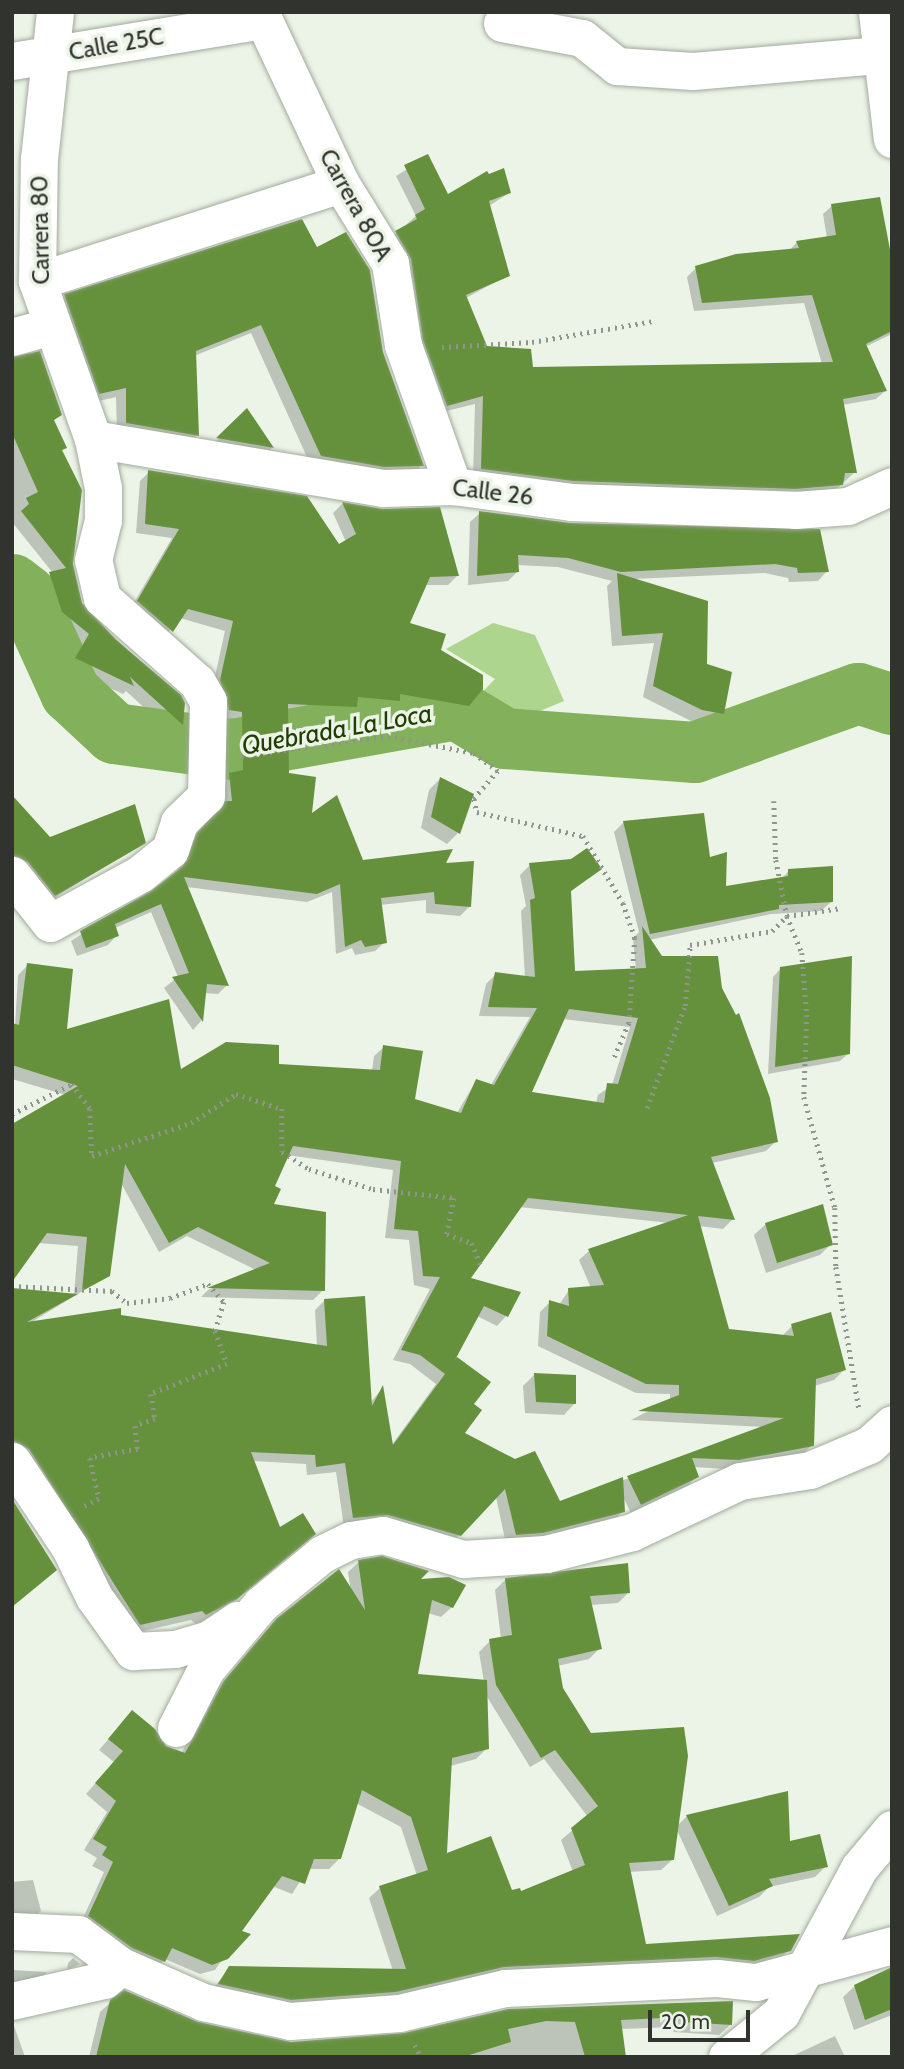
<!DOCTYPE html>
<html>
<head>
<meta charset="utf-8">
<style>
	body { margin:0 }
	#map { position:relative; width:904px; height:2069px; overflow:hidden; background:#ebf4e6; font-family:Cabin,sans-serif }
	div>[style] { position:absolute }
	.green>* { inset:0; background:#add58d }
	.shadow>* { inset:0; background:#0003 }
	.river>* { height:61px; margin:-30.5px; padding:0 30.5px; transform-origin:30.5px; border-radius:30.5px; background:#83b15b }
	.building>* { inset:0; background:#65913c }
	.path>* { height:4.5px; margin-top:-2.25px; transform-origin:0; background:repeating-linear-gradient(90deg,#8f958b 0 2px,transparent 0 7px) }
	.roads { filter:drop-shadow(0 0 2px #a2aa9d) drop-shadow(0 0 2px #a2aa9d) }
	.minor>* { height:37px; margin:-18.5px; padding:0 18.5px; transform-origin:18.5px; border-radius:18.5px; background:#fff }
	span { translate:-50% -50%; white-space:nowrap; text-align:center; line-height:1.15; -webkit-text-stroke:7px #ebf4e6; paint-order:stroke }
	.street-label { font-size:24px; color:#30332e }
	.water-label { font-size:26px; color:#213d00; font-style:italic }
	.frame { position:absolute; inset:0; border:14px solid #30332e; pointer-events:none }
	.scale { position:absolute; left:648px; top:2010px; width:102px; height:32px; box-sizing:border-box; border:4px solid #30332e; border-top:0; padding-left:9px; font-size:21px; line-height:24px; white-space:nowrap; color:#30332e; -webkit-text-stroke:5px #ebf4e6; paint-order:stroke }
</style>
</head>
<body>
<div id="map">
	<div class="green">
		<div style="clip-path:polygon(493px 623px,535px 635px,564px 701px,502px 727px,466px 709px,495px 679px,446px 649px)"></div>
	</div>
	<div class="shadow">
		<div style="clip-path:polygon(427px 157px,448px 197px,509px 193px,489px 206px,508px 275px,466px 298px,485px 348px,532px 368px,822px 364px,804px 303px,694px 311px,687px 277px,696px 268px,789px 251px,797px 242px,827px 238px,823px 214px,832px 206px,892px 260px,892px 334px,865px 347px,885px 391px,876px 399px,842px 405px,855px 472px,832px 493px,563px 489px,473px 477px,475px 404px,438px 413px,387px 241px,416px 216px,396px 176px)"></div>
		<div style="clip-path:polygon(316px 249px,381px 352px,422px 465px,412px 475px,311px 466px,251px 333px,194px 356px,197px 435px,188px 445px,117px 433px,116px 397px,90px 403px,55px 306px,65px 296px)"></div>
		<div style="clip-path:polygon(12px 358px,60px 414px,53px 421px,65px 448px,61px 451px,71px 564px,80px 604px,183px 703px,181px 724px,172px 733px,126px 691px,123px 694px,67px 668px,81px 644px,53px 621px,40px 583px,53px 573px,12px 522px)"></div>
		<div style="clip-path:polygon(246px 411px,272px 448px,261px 459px,207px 450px)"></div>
		<div style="clip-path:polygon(149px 472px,339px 546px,346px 542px,333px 513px,342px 504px,383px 511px,457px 576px,448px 585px,425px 585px,408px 624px,439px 651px,468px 705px,459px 714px,395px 704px,389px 709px,356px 706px,346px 715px,286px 713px,288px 774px,310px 816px,362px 861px,443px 865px,470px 906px,460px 916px,426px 913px,426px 900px,380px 905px,385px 942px,375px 951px,355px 955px,352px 948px,336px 954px,332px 892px,307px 902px,187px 887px,227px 985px,218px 994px,204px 993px,201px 1021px,193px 1030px,164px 988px,178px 977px,151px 912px,115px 928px,117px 935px,108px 945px,77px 956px,71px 941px,176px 874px,189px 845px,223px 806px,221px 784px,235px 774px,233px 720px,220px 718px,212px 690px,225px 631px,180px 618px,162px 640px,129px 611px,172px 538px,136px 533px,140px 481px)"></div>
		<div style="clip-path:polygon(480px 513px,827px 571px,818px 581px,789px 582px,788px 578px,765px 573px,633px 579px,705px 665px,722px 713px,711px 724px,691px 721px,643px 697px,654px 643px,612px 646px,607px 586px,612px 581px,558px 567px,517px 565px,517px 572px,508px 581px,468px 585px,470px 522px)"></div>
		<div style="clip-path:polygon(440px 779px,458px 833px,447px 844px,421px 828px,429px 790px)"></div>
		<div style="clip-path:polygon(12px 812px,49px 839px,144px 842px,48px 902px,12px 862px)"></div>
		<div style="clip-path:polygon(evenodd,624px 822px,709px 859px,724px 888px,781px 879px,789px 871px,831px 902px,821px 911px,771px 914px,649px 940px,661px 957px,720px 988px,776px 1141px,766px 1151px,712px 1163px,733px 1219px,723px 1229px,699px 1226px,727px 1331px,781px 1337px,792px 1326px,844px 1370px,834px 1380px,814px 1386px,812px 1445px,802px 1455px,728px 1469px,693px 1467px,697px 1477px,687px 1486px,631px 1513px,622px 1495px,623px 1511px,613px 1521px,506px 1544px,496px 1497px,450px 1545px,344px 1527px,336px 1472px,307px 1475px,306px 1464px,253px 1461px,279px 1530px,304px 1543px,226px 1609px,196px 1624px,191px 1620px,130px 1634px,12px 1455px,12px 1289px,74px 1295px,78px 1246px,38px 1243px,66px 1095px,12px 1079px,18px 975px,28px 965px,65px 1031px,179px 1072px,277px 1065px,372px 1071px,374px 1056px,384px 1047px,413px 1101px,457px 1113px,476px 1081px,491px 1085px,530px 1017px,479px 1016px,486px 984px,496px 974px,525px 978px,521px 911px,526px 906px,520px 875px,530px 865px,599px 869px,569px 893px,573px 972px,636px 970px,633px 938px,639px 932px,614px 832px,624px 822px,563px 1019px,630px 1027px,612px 1085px,598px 1095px,596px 1103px,529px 1093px,563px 1019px,624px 822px,287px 1155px,393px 1170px,385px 1238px,409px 1240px,414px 1285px,430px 1289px,393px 1360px,410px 1364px,436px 1384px,391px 1446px,382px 1389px,370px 1403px,325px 1300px,315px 1310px,317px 1346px,119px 1317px,30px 1323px,109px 1275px,121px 1183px,159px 1252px,187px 1236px,256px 1270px,208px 1290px,201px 1297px,313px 1300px,323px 1290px,272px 1205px,273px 1187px,287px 1155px,624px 822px,519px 1207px,670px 1223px,589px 1251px,579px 1260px,591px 1288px,569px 1290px,559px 1305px,550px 1302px,540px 1312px,538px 1346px,636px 1393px,670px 1394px,670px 1400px,631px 1420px,766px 1427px,559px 1504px,462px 1434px,472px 1404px,451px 1364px,477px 1316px,497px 1326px,506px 1316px,468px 1279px,519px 1207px)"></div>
		<div style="clip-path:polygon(781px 968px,849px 1053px,840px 1061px,768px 1074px,773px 977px)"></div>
		<div style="clip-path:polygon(766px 1224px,831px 1244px,820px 1255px,766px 1273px,754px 1235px)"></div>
		<div style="clip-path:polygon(534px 1375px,575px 1403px,564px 1415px,525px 1413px,523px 1386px)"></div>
		<div style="clip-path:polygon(evenodd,359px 1562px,416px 1582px,452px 1607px,441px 1617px,428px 1613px,416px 1676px,484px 1682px,479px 1652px,490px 1641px,501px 1639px,495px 1590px,506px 1579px,628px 1593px,618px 1603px,590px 1605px,600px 1648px,589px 1659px,557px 1666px,561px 1689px,590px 1735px,676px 1827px,687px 1816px,788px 1843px,826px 1866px,815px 1877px,769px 1887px,759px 1897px,717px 1916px,676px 1828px,672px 1860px,661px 1870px,629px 1872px,644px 1945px,789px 1950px,778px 1961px,384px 2002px,280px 2010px,209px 1994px,230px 1967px,393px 1971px,369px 1898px,380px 1888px,417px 1876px,401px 1827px,356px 1803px,340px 1858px,329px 1869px,308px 1869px,292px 1894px,272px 1886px,215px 1970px,200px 1974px,165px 1959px,153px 1972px,79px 1927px,104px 1872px,92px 1866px,97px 1858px,84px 1850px,107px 1812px,86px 1794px,114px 1762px,99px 1750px,132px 1712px,165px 1748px,181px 1754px,213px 1693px,265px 1632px,351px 1592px,348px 1572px,359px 1562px,486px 1695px,530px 1767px,544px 1759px,588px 1817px,561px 1840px,573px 1872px,520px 1894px,445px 1856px,450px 1766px,476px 1759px,487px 1748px,486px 1695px)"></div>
		<div style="clip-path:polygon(33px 1880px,41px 1911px,31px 1920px,12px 1921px,12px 1882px)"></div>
		<div style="clip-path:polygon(73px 1958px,80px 1964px,67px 1970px,68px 1963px)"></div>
		<div style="clip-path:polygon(12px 1970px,47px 1972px,39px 1980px,12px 1986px)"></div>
		<div style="clip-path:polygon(892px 1977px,892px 2015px,854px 2030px,843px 1997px,855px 1986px)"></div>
		<div style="clip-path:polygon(112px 2001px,291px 2044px,404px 2035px,508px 2011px,731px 2003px,730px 2025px,719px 2035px,673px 2032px,674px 2027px,620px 2029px,625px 2057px,89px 2057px,100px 2012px)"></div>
		<div style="clip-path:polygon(13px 2023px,25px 2057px,12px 2057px)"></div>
		<div style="clip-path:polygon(835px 2036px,845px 2057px,790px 2057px)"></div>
	</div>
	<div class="river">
		<div style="left:12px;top:584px;width:18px;rotate:38deg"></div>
		<div style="left:26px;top:595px;width:107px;rotate:65.6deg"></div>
		<div style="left:70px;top:692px;width:60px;rotate:43deg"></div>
		<div style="left:114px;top:733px;width:119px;rotate:7.7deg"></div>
		<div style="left:232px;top:749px;width:228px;rotate:-10.1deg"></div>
		<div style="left:456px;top:709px;width:56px;rotate:31.1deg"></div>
		<div style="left:504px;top:738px;width:191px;rotate:4.2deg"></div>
		<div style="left:694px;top:752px;width:174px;rotate:-19.8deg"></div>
		<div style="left:858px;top:693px;width:36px;rotate:18deg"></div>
	</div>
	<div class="building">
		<div style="clip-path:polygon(428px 154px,448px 194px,487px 171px,489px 174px,504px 168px,511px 193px,489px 201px,510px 276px,466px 295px,487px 346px,531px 349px,533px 367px,833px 362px,812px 295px,702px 303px,695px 266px,736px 254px,799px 248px,796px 241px,836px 235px,831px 204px,880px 197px,892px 260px,892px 331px,866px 344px,887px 391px,843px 399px,857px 473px,845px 473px,843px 485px,795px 489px,573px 481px,481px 469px,483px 396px,447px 406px,423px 340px,411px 259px,395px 231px,417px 219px,415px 215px,425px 209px,404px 165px)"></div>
		<div style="clip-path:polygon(302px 219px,317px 247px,346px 232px,370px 270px,383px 352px,424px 466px,384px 467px,321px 456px,261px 325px,196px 351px,199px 436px,126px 423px,126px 388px,99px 394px,64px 294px)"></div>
		<div style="clip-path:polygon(40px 351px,62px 415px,54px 420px,67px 448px,62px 450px,82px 490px,73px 564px,82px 603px,115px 639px,181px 695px,185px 703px,183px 725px,130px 677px,134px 686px,75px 658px,89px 634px,62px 612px,49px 572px,66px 568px,21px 511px,29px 504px,26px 498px,38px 492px,12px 433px,12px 357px)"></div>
		<div style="clip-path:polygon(247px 408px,274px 448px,216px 438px)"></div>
		<div style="clip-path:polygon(148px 470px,307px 496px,339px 544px,356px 534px,342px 502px,383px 509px,440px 507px,459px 576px,430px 577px,410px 623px,446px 634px,441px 650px,483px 675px,483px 689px,469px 706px,400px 694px,400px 701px,358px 697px,357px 707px,288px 704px,289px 773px,316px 777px,312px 813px,337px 795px,363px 860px,453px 849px,446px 863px,474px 861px,471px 907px,435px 904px,434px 892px,381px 898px,387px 943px,365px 947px,361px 940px,345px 947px,340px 884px,317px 894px,184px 877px,229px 986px,207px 984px,203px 1022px,172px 977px,189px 973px,161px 904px,115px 924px,119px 936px,86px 948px,80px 931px,150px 892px,183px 866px,197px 833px,225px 801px,232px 801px,229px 773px,243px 770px,242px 712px,229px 710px,220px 680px,233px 621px,188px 609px,173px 632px,137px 601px,179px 529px,145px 524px)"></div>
		<div style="clip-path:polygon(479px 511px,570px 523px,820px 529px,829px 572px,798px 573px,797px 568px,775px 564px,621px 572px,568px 558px,518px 555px,519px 572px,477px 576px)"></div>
		<div style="clip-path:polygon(617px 573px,708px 601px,707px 664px,732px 672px,724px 714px,702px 710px,653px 686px,663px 633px,622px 636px)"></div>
		<div style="clip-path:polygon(440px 777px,474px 794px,460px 834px,431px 817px)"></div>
		<div style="clip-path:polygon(12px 795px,50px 837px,135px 804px,146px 843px,55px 896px,28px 862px,12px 855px)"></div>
		<div style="clip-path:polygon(704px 813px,710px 857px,727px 852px,726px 886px,788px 876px,788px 869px,833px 866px,833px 902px,779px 905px,779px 909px,650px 934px,623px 821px)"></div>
		<div style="clip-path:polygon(evenodd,587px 848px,602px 869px,571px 891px,575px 971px,646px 968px,642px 926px,662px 956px,718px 956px,722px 988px,736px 1015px,739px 1013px,770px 1098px,778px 1142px,711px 1157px,735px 1220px,698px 1216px,729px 1329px,794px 1336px,791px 1324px,831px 1312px,846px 1370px,816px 1379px,814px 1446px,739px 1460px,692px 1458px,699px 1477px,641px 1505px,627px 1476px,784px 1418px,638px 1411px,679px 1395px,679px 1385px,646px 1384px,547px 1336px,549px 1300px,569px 1306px,568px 1288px,604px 1285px,588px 1249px,688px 1215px,528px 1198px,471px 1278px,521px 1292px,508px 1317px,484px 1306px,455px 1360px,457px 1357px,491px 1382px,474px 1404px,482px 1410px,465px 1433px,515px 1459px,535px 1451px,560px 1501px,623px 1477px,625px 1512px,543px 1533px,516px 1535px,505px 1489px,461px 1536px,388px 1515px,353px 1518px,345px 1463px,316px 1467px,315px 1455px,251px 1452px,280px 1527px,303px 1513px,316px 1534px,237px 1599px,206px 1615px,202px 1611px,140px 1625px,29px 1449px,12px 1440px,12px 1288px,78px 1294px,27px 1322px,121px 1308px,121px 1315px,327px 1346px,324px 1299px,365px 1296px,372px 1406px,383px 1385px,393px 1445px,445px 1374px,420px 1355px,401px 1350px,440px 1277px,423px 1276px,418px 1231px,394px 1229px,401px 1161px,293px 1146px,275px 1186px,281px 1189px,274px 1204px,326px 1212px,325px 1291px,207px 1288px,270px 1263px,198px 1227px,169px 1243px,125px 1164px,110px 1276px,82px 1291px,87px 1237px,47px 1233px,12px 1282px,12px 1124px,78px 1086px,12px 1065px,12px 1023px,19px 1025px,27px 963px,73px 969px,67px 1029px,169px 999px,181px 1069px,226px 1042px,279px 1045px,279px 1064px,380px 1070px,383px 1045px,423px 1051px,415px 1099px,461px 1113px,476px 1079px,494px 1085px,537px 1008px,488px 1007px,495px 972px,535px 977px,530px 900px,535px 898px,529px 863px,571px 859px,587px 848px,569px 1009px,638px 1018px,618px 1084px,607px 1083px,604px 1103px,532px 1092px,569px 1009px)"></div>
		<div style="clip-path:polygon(852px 956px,850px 1054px,775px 1067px,780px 967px)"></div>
		<div style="clip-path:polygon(823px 1204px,833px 1245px,777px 1263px,765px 1223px)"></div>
		<div style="clip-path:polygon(534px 1373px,576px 1375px,576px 1404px,536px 1402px)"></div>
		<div style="clip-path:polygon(12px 1499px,57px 1570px,12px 1607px)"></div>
		<div style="clip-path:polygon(382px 1556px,429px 1571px,421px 1579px,449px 1577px,466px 1585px,453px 1608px,432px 1600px,418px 1674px,487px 1680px,489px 1749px,452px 1758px,447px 1853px,491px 1836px,512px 1890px,520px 1888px,521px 1891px,585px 1865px,571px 1828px,598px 1806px,555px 1750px,541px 1758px,496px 1685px,489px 1639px,512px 1635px,505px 1578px,628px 1563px,630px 1593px,590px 1596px,602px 1649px,558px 1659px,563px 1688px,591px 1733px,684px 1727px,688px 1756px,674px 1860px,629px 1863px,646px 1944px,800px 1934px,791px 1951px,754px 1961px,716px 1957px,504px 1967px,396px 1992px,291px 2000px,218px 1984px,229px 1966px,406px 1969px,379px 1886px,428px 1870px,411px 1817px,362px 1790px,341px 1859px,314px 1859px,305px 1884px,282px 1876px,242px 1931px,251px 1934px,228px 1959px,212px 1965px,172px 1948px,165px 1962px,132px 1948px,88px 1916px,113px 1862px,102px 1855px,107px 1847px,93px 1839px,116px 1801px,95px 1783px,123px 1751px,108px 1739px,132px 1710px,155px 1729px,166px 1746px,185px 1753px,224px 1681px,276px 1619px,339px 1569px,365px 1610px,358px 1560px)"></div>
		<div style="clip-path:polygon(788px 1791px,790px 1841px,820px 1834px,828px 1867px,769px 1879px,773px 1886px,729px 1906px,686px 1815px)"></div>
		<div style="clip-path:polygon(892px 1967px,892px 2009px,865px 2020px,854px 1985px)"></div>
		<div style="clip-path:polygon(124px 1990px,198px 2022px,291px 2042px,404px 2033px,508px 2009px,733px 2001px,732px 2025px,683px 2022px,683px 2017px,621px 2020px,626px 2057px,585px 2057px,575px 2022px,546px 2021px,508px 2029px,511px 2042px,463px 2057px,96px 2057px,110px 2000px)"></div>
	</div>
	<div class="path">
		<div style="left:442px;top:347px;width:90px;rotate:-3.2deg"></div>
		<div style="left:532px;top:342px;width:124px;rotate:-9.8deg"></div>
		<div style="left:242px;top:756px;width:147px;rotate:-7.8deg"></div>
		<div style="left:388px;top:736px;width:88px;rotate:11.2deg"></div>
		<div style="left:474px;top:753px;width:30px;rotate:37deg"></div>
		<div style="left:498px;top:771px;width:37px;rotate:131deg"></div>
		<div style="left:474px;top:799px;width:13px;rotate:77deg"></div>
		<div style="left:477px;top:812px;width:109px;rotate:12.8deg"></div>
		<div style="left:583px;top:836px;width:78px;rotate:59.2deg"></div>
		<div style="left:623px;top:903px;width:37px;rotate:71deg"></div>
		<div style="left:635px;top:938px;width:85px;rotate:94deg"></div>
		<div style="left:629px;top:1023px;width:38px;rotate:113deg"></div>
		<div style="left:774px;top:801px;width:59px;rotate:88.1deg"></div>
		<div style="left:776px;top:860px;width:57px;rotate:78.9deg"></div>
		<div style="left:787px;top:916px;width:40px;rotate:68deg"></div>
		<div style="left:802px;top:953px;width:62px;rotate:85.4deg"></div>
		<div style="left:807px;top:1015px;width:82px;rotate:92.1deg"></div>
		<div style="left:804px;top:1097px;width:115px;rotate:74.4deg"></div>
		<div style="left:835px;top:1208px;width:59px;rotate:89deg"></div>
		<div style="left:836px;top:1267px;width:144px;rotate:80.8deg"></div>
		<div style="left:647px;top:1108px;width:109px;rotate:-69.6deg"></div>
		<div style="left:685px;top:1006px;width:61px;rotate:-85.3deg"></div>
		<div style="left:690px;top:945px;width:83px;rotate:-9.7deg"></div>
		<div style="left:772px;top:931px;width:21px;rotate:-45deg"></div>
		<div style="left:787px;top:916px;width:55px;rotate:-8.4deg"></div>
		<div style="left:12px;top:1114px;width:67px;rotate:-26.6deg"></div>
		<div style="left:72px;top:1084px;width:31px;rotate:54deg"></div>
		<div style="left:90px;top:1109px;width:47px;rotate:87.6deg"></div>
		<div style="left:92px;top:1156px;width:104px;rotate:-18.4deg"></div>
		<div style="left:191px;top:1123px;width:54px;rotate:-32.8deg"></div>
		<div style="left:236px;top:1094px;width:48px;rotate:18.1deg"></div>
		<div style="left:282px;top:1109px;width:43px;rotate:90deg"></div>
		<div style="left:282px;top:1152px;width:32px;rotate:32deg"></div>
		<div style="left:309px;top:1169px;width:67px;rotate:17.4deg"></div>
		<div style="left:373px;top:1189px;width:81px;rotate:6.3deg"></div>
		<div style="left:454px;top:1198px;width:37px;rotate:101deg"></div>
		<div style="left:447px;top:1234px;width:27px;rotate:20deg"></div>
		<div style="left:472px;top:1243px;width:26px;rotate:69deg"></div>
		<div style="left:12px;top:1286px;width:100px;rotate:2.9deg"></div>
		<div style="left:112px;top:1291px;width:19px;rotate:39deg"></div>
		<div style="left:127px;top:1303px;width:43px;rotate:-6.6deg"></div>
		<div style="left:170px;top:1298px;width:40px;rotate:-20.2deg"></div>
		<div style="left:208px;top:1284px;width:24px;rotate:48deg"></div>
		<div style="left:224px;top:1302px;width:30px;rotate:107deg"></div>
		<div style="left:215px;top:1331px;width:35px;rotate:70deg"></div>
		<div style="left:227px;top:1364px;width:82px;rotate:158.5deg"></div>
		<div style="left:151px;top:1394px;width:25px;rotate:81deg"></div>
		<div style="left:155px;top:1419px;width:21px;rotate:161deg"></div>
		<div style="left:135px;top:1426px;width:23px;rotate:83deg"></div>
		<div style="left:138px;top:1449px;width:49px;rotate:169.4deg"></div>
		<div style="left:90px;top:1458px;width:42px;rotate:77.6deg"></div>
		<div style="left:99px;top:1499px;width:16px;rotate:153deg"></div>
		<div style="left:415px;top:2045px;width:13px;rotate:63deg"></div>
	</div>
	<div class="roads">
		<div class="minor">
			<div style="left:260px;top:12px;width:190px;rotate:64.8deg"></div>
			<div style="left:341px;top:184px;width:93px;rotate:58.2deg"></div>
			<div style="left:390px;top:263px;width:83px;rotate:81deg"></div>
			<div style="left:403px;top:345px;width:150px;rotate:70.5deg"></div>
			<div style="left:877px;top:12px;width:128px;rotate:83.3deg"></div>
			<div style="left:502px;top:23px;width:81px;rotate:10.6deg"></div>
			<div style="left:582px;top:38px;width:45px;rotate:38.7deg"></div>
			<div style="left:617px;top:66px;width:76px;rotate:3.8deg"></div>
			<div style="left:693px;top:71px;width:188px;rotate:-4.9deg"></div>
			<div style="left:12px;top:61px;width:253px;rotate:-9.3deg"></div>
			<div style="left:37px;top:281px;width:319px;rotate:-17.7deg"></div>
			<div style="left:12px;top:337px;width:41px;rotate:-15.4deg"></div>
			<div style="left:93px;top:439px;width:294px;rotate:9.6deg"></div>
			<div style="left:383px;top:488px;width:70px;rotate:-1.6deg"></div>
			<div style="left:453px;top:486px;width:119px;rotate:7.7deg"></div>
			<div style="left:571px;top:502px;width:224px;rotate:2deg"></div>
			<div style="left:795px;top:510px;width:53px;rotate:-4.3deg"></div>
			<div style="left:848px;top:506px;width:48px;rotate:-24.4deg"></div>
			<div style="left:12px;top:875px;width:61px;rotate:51.6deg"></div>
			<div style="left:50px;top:923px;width:102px;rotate:-28.6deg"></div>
			<div style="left:140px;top:874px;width:38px;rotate:-39deg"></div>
			<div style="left:170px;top:850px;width:29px;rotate:-72deg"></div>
			<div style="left:179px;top:822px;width:37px;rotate:-44deg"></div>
			<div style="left:206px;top:796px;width:95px;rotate:-88.8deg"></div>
			<div style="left:208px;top:701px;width:22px;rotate:-120deg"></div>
			<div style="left:197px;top:682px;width:127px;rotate:-138.5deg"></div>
			<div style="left:102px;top:598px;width:39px;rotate:-103deg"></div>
			<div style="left:93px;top:560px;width:41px;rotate:-76deg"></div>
			<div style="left:103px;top:520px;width:32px;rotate:-90deg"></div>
			<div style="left:103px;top:488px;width:50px;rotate:-101.5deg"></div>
			<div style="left:93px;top:439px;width:168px;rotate:-109.5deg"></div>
			<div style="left:37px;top:281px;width:122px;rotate:-89.1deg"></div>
			<div style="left:39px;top:159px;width:148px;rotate:-83.8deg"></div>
			<div style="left:12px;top:1461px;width:105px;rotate:56.3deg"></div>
			<div style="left:70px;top:1548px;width:55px;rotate:63.9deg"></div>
			<div style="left:94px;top:1597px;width:67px;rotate:54.2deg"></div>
			<div style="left:133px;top:1651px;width:42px;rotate:-2.7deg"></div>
			<div style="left:175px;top:1649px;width:35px;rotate:-16deg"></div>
			<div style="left:209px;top:1639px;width:34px;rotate:-34deg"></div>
			<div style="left:176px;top:1728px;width:66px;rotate:-63deg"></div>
			<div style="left:206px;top:1669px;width:85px;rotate:-49.8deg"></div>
			<div style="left:261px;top:1604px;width:79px;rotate:-39.3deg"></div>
			<div style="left:322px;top:1554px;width:32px;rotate:-26deg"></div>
			<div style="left:351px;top:1540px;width:32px;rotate:-9deg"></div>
			<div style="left:383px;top:1535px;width:84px;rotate:16.7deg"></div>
			<div style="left:463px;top:1559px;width:83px;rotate:-3.4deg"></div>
			<div style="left:546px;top:1554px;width:89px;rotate:-14.3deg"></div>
			<div style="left:632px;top:1532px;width:119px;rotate:-25.3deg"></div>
			<div style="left:740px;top:1481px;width:71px;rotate:-8.9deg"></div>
			<div style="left:810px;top:1470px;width:64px;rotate:-23deg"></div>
			<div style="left:869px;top:1445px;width:31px;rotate:-42deg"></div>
			<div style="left:12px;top:1931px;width:66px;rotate:2.6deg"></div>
			<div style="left:78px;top:1934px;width:54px;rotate:36.7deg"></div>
			<div style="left:121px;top:1966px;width:90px;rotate:23.7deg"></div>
			<div style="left:203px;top:2002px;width:89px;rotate:12.3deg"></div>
			<div style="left:290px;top:2021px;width:109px;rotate:-4.2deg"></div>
			<div style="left:399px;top:2013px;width:109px;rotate:-13.3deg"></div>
			<div style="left:505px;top:1988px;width:212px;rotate:-2.7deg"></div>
			<div style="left:717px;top:1978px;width:39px;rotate:6deg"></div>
			<div style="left:756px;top:1982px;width:141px;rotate:-15.2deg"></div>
			<div style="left:12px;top:2001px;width:94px;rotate:-12.9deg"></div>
			<div style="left:104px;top:1980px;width:22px;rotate:-39deg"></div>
			<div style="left:727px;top:2057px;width:70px;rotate:-39.2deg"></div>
			<div style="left:781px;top:2013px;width:165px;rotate:-61.7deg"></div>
			<div style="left:859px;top:1868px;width:51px;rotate:-49.8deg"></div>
		</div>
	</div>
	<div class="street-label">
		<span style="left:116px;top:44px;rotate:-10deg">Calle 25C</span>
		<span style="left:356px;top:205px;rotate:61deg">Carrera 80A</span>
		<span style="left:40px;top:230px;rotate:-91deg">Carrera 80</span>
		<span style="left:493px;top:492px;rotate:7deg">Calle 26</span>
	</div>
	<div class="water-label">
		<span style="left:337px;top:730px;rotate:-10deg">Quebrada La Loca</span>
	</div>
	<div class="frame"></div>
	<div class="scale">20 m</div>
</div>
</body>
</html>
